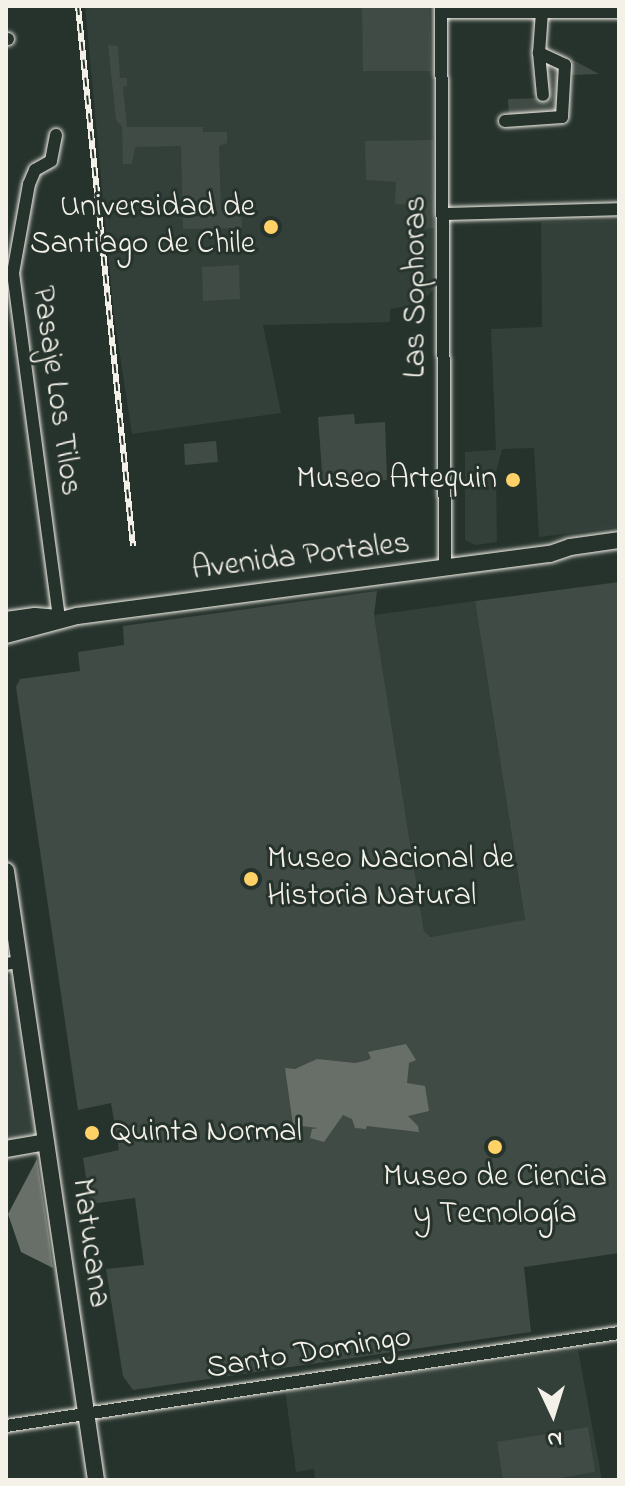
<!DOCTYPE html>
<html>
<head>
<meta charset="utf-8">
<style>
	body { margin:0 }
	#map { position:relative; width:625px; height:1486px; overflow:hidden; background:#26332d; font-family:"Indie Flower",sans-serif }
	div>[style] { position:absolute }
	.built>* { inset:0; background:#333f39 }
	.green>* { inset:0; background:#414b45 }
	.water>* { inset:0; background:#676f68 }
	.roads { filter:drop-shadow(0 0 2px #f4f1e8) drop-shadow(0 0 2px #f4f1e8) }
	.minor>* { height:12px; margin:-6px; padding:0 6px; transform-origin:6px; border-radius:6px; background:#26332d }
	.major>* { height:16px; margin:-8px; padding:0 8px; transform-origin:8px; border-radius:8px; background:#26332d }
	.rail>* { height:6px; margin-top:-3px; transform-origin:0; background:repeating-linear-gradient(90deg,#26332d 0 9px,#f4f1e8 0 18px); box-sizing:border-box; border-block:2px solid #f4f1e8 }
	.dots>* { width:22px; height:22px; translate:-50% -50%; box-sizing:border-box; border:4px solid #26332d; border-radius:50% }
	span { translate:-50% -50%; white-space:nowrap; text-align:center; line-height:1.15; -webkit-text-stroke:6px #26332d; paint-order:stroke }
	.poi-label { font-size:32px; color:#f4f1e8 }
	.right { translate:-100% -50%; text-align:right }
	.left { translate:0 -50%; text-align:left }
	.street-label { font-size:32px; color:#f4f1e8 }
	.frame { position:absolute; inset:0; border:8px solid #f4f1e8; pointer-events:none }
	.north { position:absolute; left:513px; top:1374px; width:80px; height:80px; -webkit-text-stroke:6px #26332d; paint-order:stroke; rotate:176deg; font-size:22px; font-weight:700; line-height:32px; text-align:center; color:#f4f1e8 }
	.north::after { content:''; display:block; margin:auto; width:28px; height:36px; background:#f4f1e8; clip-path:polygon(50% 0,100% 100%,50% 72%,0 100%) }
</style>
</head>
<body>
<div id="map">
	<div class="built">
		<div style="clip-path:polygon(85px 6px,433px 6px,433px 290px,422px 303px,390px 309px,390px 322px,263px 325px,281px 413px,132px 434px,114px 316px)"></div>
		<div style="clip-path:polygon(619px 220px,619px 527px,539px 537px,534px 448px,502px 449px,496px 472px,497px 542px,475px 545px,465px 540px,465px 452px,496px 450px,491px 329px,542px 327px,541px 222px)"></div>
		<div style="clip-path:polygon(475px 601px,525px 921px,429px 937px,424px 931px,374px 615px)"></div>
		<div style="clip-path:polygon(6px 975px,12px 978px,35px 1130px,31px 1135px,6px 1140px)"></div>
		<div style="clip-path:polygon(578px 1350px,602px 1480px,315px 1480px,314px 1469px,296px 1472px,285px 1390px)"></div>
	</div>
	<div class="green">
		<div style="clip-path:polygon(362px 6px,429px 6px,431px 71px,363px 71px)"></div>
		<div style="clip-path:polygon(108px 45px,118px 46px,120px 78px,127px 78px,127px 86px,123px 87px,127px 127px,203px 127px,203px 132px,227px 132px,227px 143px,219px 146px,221px 211px,241px 211px,242px 228px,183px 229px,181px 146px,135px 147px,132px 164px,123px 164px,122px 127px,116px 120px)"></div>
		<div style="clip-path:polygon(571px 59px,599px 74px,566px 75px,566px 116px,509px 117px,508px 99px,547px 98px,546px 60px,569px 65px)"></div>
		<div style="clip-path:polygon(433px 140px,434px 228px,417px 229px,414px 205px,395px 204px,396px 182px,366px 180px,365px 141px)"></div>
		<div style="clip-path:polygon(239px 265px,240px 299px,203px 301px,202px 267px)"></div>
		<div style="clip-path:polygon(354px 414px,355px 424px,385px 422px,387px 480px,323px 485px,318px 417px)"></div>
		<div style="clip-path:polygon(216px 441px,218px 462px,185px 465px,184px 444px)"></div>
		<div style="clip-path:polygon(619px 582px,619px 1253px,524px 1267px,531px 1332px,133px 1390px,123px 1376px,106px 1269px,144px 1265px,135px 1198px,90px 1204px,83px 1158px,119px 1150px,111px 1103px,78px 1110px,16px 687px,20px 679px,80px 671px,78px 652px,124px 645px,123px 626px,377px 591px,374px 615px,424px 931px,430px 937px,525px 920px,475px 601px)"></div>
		<div style="clip-path:polygon(588px 1427px,595px 1472px,549px 1480px,503px 1480px,497px 1442px)"></div>
	</div>
	<div class="water">
		<div style="clip-path:polygon(406px 1044px,416px 1060px,409px 1063px,407px 1083px,425px 1086px,429px 1111px,408px 1116px,418px 1126px,419px 1132px,367px 1126px,366px 1129px,355px 1128px,352px 1119px,343px 1115px,324px 1142px,310px 1138px,312px 1129px,318px 1128px,293px 1125px,285px 1068px,295px 1069px,317px 1059px,355px 1063px,368px 1060px,371px 1058px,368px 1052px)"></div>
		<div style="clip-path:polygon(37px 1159px,49px 1237px,53px 1268px,21px 1252px,8px 1214px)"></div>
	</div>
	<div class="roads">
		<div class="minor">
			<div style="left:441px;top:6px;width:562px;rotate:89.59deg"></div>
			<div style="left:441px;top:12px;width:178px"></div>
			<div style="left:542px;top:12px;width:41px;rotate:94.2deg"></div>
			<div style="left:539px;top:53px;width:42px;rotate:84.6deg"></div>
			<div style="left:6px;top:39px;width:2px"></div>
			<div style="left:505px;top:121px;width:57px;rotate:-4deg"></div>
			<div style="left:562px;top:117px;width:52px;rotate:-86.7deg"></div>
			<div style="left:565px;top:65px;width:29px;rotate:-155deg"></div>
			<div style="left:56px;top:135px;width:26px;rotate:101deg"></div>
			<div style="left:51px;top:161px;width:18px;rotate:151deg"></div>
			<div style="left:35px;top:170px;width:15px;rotate:113deg"></div>
			<div style="left:29px;top:184px;width:90px;rotate:100.2deg"></div>
			<div style="left:13px;top:273px;width:349px;rotate:82.4deg"></div>
			<div style="left:443px;top:214px;width:176px;rotate:-1.6deg"></div>
			<div style="left:6px;top:964px;width:13px;rotate:-9deg"></div>
			<div style="left:6px;top:1426px;width:620px;rotate:-8.63deg"></div>
		</div>
		<div class="major">
			<div style="left:6px;top:620px;width:29px;rotate:-8deg"></div>
			<div style="left:35px;top:616px;width:23px;rotate:5deg"></div>
			<div style="left:6px;top:635px;width:73px;rotate:-15deg"></div>
			<div style="left:77px;top:616px;width:477px;rotate:-7.5deg"></div>
			<div style="left:550px;top:554px;width:21px;rotate:-19deg"></div>
			<div style="left:570px;top:547px;width:49px;rotate:-8.1deg"></div>
			<div style="left:6px;top:871px;width:616px;rotate:81.59deg"></div>
			<div style="left:6px;top:1149px;width:40px;rotate:-10deg"></div>
		</div>
	</div>
	<div class="rail">
		<div style="left:78px;top:6px;width:543px;rotate:84.18deg"></div>
	</div>
	<div class="dots">
		<div style="left:271px;top:227px;background:#ffd166"></div>
		<div style="left:513px;top:480px;background:#ffd166"></div>
		<div style="left:251px;top:879px;background:#ffd166"></div>
		<div style="left:92px;top:1133px;background:#ffd166"></div>
		<div style="left:495px;top:1147px;background:#ffd166"></div>
	</div>
	<div class="poi-label">
		<span class="right" style="left:255px;top:227px">Universidad de<br>Santiago de Chile</span>
		<span class="right" style="left:497px;top:480px">Museo Artequin</span>
		<span class="left" style="left:267px;top:879px">Museo Nacional de<br>Historia Natural</span>
		<span class="left" style="left:110px;top:1133px">Quinta Normal</span>
		<span style="left:495px;top:1197px">Museo de Ciencia<br>y Tecnología</span>
	</div>
	<div class="street-label">
		<span style="left:417px;top:287px;rotate:-90deg">Las Sophoras</span>
		<span style="left:55px;top:391px;rotate:82deg">Pasaje Los Tilos</span>
		<span style="left:301px;top:558px;rotate:-7deg">Avenida Portales</span>
		<span style="left:89px;top:1243px;rotate:82deg">Matucana</span>
		<span style="left:309px;top:1354px;rotate:-9deg">Santo Domingo</span>
	</div>
	<div class="frame"></div>
	<div class="north">N</div>
</div>
</body>
</html>
